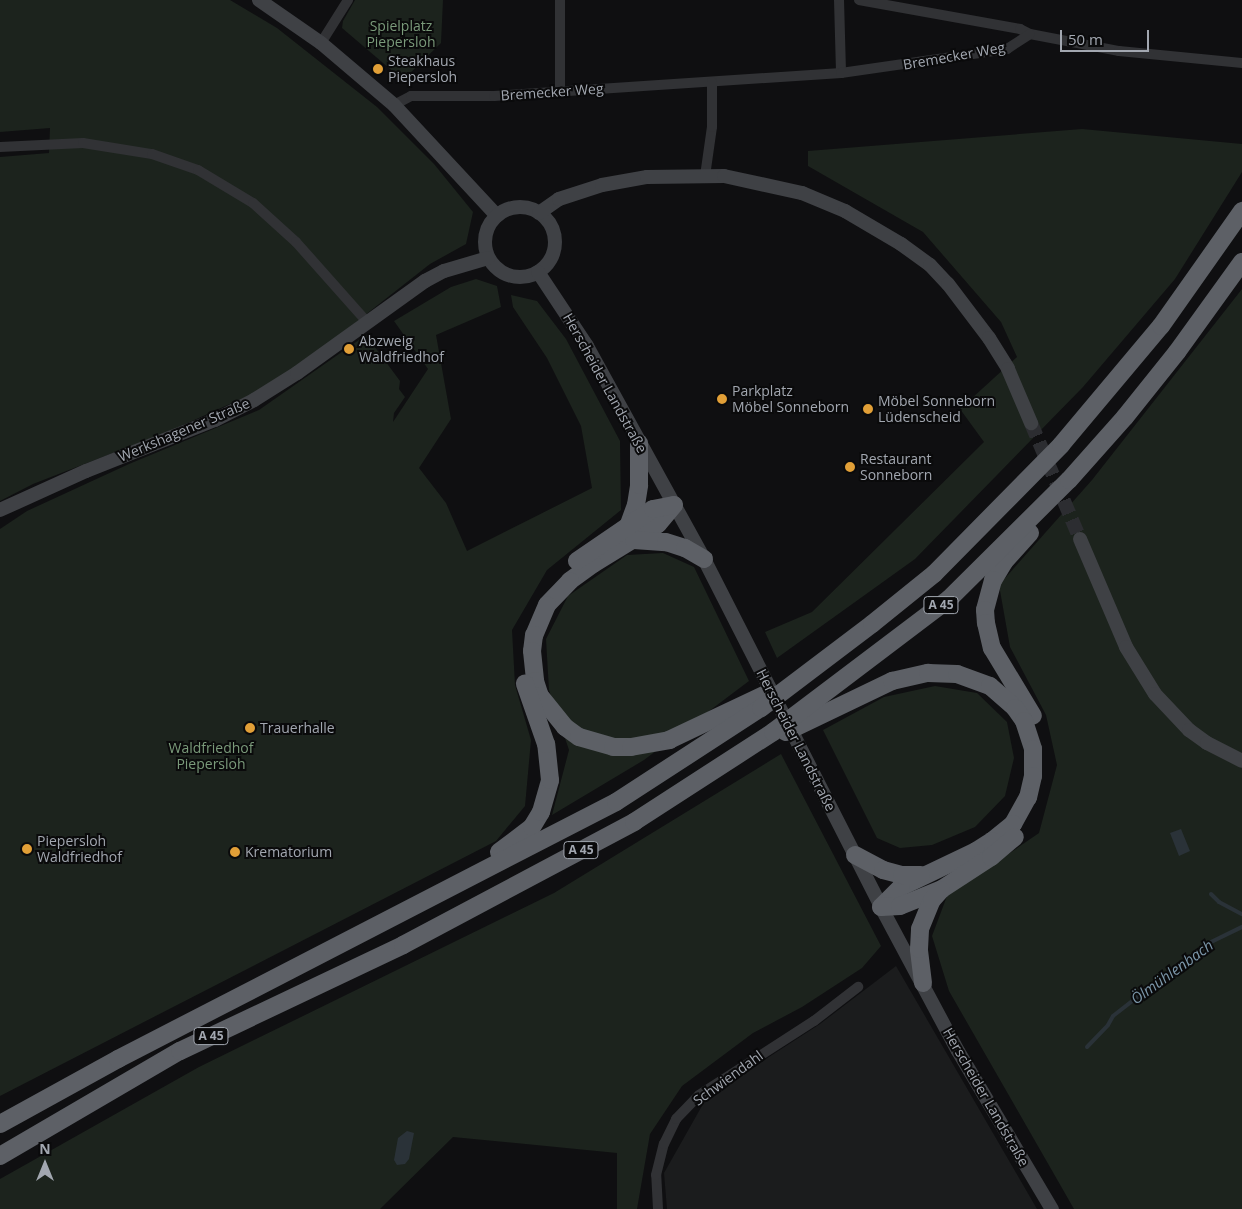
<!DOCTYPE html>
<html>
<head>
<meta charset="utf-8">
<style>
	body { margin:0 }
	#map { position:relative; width:1242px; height:1209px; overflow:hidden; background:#0f0f11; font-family:"Open Sans",sans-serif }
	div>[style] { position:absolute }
	.built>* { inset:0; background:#1b1c1d }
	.green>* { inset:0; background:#1c231d }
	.water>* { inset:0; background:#2a3238 }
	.stream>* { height:4px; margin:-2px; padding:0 2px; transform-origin:2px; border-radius:2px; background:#2a3238 }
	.secondary-tunnel>* { height:14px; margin-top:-7px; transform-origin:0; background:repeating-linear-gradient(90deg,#2c2d31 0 14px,transparent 0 21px) }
	.street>* { height:10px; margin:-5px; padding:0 5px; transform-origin:5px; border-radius:5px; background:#313235 }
	.secondary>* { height:14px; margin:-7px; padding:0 7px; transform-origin:7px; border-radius:7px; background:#3f4145 }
	.secondary>.ring { margin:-7px; padding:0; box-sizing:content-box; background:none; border:14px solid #3f4145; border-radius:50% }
	.highway>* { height:18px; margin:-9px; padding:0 9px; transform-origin:9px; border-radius:9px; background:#5d6066 }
	.dots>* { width:14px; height:14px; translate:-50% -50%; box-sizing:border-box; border:2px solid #0a0a0b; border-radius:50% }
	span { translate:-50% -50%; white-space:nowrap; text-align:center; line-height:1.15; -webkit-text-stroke:4px #0a0a0b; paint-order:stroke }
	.shield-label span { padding:1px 4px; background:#0a0a0b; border:1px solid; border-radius:4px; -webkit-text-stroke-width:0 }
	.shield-label { font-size:12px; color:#a2a7b0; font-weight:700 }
	.park-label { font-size:14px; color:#7a9a7a }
	.street-label { font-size:14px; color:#a2a7b0 }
	.poi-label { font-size:14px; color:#a2a7b0 }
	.left { translate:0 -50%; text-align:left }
	.water-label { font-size:15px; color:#7b96a9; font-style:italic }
	.north { position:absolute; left:20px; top:1139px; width:50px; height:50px; -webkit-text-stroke:4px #0a0a0b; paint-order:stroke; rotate:0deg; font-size:14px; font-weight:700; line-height:20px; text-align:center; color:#a2a7b0 }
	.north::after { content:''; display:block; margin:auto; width:18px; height:22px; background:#a2a7b0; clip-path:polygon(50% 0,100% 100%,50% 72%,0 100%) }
	.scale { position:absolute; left:1060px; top:30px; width:89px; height:22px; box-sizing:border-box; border:2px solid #a2a7b0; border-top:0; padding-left:6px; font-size:15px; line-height:18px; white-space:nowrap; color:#a2a7b0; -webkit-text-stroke:4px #0a0a0b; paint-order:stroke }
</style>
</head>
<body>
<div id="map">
	<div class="built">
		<div style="clip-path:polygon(896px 966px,1037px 1209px,667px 1209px,664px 1173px,707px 1097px,820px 1024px)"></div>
	</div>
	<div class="green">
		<div style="clip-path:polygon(0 0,230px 0,277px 28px,377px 107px,434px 164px,473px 212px,466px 244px,430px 264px,299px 367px,252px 394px,172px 430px,33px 484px,0 501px,0 157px,49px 153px,50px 128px,0 132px)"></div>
		<div style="clip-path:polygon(355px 0,443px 0,441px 43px,403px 80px,342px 28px,343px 21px)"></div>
		<div style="clip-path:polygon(1082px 129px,1242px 144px,1242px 172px,1175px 279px,1083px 387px,915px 559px,777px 658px,765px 632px,812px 612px,984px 442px,960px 409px,1017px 357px,1001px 322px,923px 232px,808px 166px,808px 151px)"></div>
		<div style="clip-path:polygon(476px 279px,497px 286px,501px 307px,436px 335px,451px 419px,419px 468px,446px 503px,467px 551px,592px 488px,581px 426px,547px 358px,513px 307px,511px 295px,537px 301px,566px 339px,620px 441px,621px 510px,547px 570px,512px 630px,515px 685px,531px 740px,525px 806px,496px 841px,0 1096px,0 529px,27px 511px,129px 464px,259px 410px,366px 335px,400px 381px,399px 389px,405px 397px,394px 413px,393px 422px,428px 369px,394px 321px,451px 287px)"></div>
		<div style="clip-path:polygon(1242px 289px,1242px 1209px,1074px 1209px,949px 991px,932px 936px,947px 896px,1039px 833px,1057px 765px,1046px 715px,1010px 647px,999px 585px,1092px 480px)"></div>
		<div style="clip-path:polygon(663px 553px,694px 567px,749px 681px,644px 760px,552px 815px,569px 750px,549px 690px,546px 639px,568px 596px,627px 555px)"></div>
		<div style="clip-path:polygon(935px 686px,977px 693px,1007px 722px,1014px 758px,1005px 796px,975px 827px,932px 845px,900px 848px,877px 838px,823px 730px,884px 697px)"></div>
		<div style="clip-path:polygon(781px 754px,881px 946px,862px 968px,802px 1007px,753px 1033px,682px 1086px,650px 1134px,637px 1209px,617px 1209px,617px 1153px,453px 1137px,380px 1209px,0 1209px,0 1179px,199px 1067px,554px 893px)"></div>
	</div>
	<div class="water">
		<div style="clip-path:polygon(1181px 829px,1190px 851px,1179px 856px,1170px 833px)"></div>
		<div style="clip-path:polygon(407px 1131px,414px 1133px,409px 1159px,405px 1164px,397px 1165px,394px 1160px,398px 1138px)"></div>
	</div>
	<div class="stream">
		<div style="left:1211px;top:894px;width:11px;rotate:45deg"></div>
		<div style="left:1219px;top:902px;width:26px;rotate:28deg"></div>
		<div style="left:1087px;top:1047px;width:30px;rotate:-46deg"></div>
		<div style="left:1108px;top:1025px;width:10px;rotate:-61deg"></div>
		<div style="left:1113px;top:1016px;width:34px;rotate:-38deg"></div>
		<div style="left:1140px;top:995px;width:10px;rotate:-24deg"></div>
		<div style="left:1149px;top:991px;width:13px;rotate:-42deg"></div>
		<div style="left:1159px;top:982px;width:17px;rotate:-28deg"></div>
		<div style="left:1174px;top:974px;width:20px;rotate:-37deg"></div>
		<div style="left:1190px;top:962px;width:25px;rotate:-47deg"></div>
		<div style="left:1207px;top:944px;width:39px;rotate:-26deg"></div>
	</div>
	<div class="secondary-tunnel">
		<div style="left:1031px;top:423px;width:126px;rotate:67.1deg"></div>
	</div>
	<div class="street">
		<div style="left:560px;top:0;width:90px;rotate:90deg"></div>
		<div style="left:839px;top:0;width:73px;rotate:88.4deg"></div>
		<div style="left:859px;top:0;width:164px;rotate:10.2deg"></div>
		<div style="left:1020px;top:29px;width:11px;rotate:27deg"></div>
		<div style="left:1030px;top:34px;width:91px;rotate:10.8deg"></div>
		<div style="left:1119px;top:51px;width:124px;rotate:5.6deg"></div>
		<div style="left:321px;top:43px;width:51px;rotate:-57.9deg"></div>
		<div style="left:394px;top:105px;width:19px;rotate:-28deg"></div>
		<div style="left:411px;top:96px;width:83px"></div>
		<div style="left:494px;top:96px;width:348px;rotate:-3.8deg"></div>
		<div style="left:841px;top:73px;width:168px;rotate:-8.2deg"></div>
		<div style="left:1007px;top:49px;width:27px;rotate:-33deg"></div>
		<div style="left:0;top:147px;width:83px;rotate:-2.8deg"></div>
		<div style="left:83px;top:143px;width:70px;rotate:9.1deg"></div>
		<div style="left:152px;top:154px;width:49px;rotate:19.2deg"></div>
		<div style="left:198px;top:170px;width:64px;rotate:31deg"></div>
		<div style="left:253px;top:203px;width:58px;rotate:42.2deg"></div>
		<div style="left:296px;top:242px;width:107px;rotate:48.4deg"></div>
		<div style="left:705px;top:176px;width:49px;rotate:-81.9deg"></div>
		<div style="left:712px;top:127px;width:45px;rotate:-90deg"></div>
		<div style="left:658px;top:1209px;width:34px;rotate:-93deg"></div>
		<div style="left:656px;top:1175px;width:32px;rotate:-76deg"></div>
		<div style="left:664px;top:1144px;width:28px;rotate:-64deg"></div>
		<div style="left:676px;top:1119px;width:33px;rotate:-46deg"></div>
		<div style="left:699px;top:1095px;width:137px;rotate:-32.8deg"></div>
		<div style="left:814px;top:1021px;width:56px;rotate:-37.7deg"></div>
	</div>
	<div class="secondary">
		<div style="left:259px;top:0;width:75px;rotate:34.7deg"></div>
		<div style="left:321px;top:43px;width:96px;rotate:40.3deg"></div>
		<div style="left:394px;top:105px;width:151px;rotate:47.1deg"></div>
		<div class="ring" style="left:485px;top:207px;width:56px;height:56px"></div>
		<div style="left:539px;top:213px;width:24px;rotate:-35deg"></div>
		<div style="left:559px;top:199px;width:45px;rotate:-18deg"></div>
		<div style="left:602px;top:185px;width:46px;rotate:-10.1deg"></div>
		<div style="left:647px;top:177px;width:77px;rotate:-0.7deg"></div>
		<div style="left:724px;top:176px;width:80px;rotate:12.3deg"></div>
		<div style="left:802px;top:193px;width:47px;rotate:22.7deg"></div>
		<div style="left:845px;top:211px;width:65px;rotate:30.5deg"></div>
		<div style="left:901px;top:244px;width:36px;rotate:36deg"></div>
		<div style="left:930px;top:265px;width:26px;rotate:47deg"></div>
		<div style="left:948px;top:284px;width:68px;rotate:52.8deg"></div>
		<div style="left:989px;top:338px;width:36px;rotate:58deg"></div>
		<div style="left:1008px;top:369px;width:59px;rotate:66.9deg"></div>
		<div style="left:538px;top:272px;width:89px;rotate:56.5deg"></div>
		<div style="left:587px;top:346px;width:243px;rotate:61.2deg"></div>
		<div style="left:704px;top:559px;width:390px;rotate:63deg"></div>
		<div style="left:881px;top:907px;width:163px;rotate:61.9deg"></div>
		<div style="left:958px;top:1051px;width:184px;rotate:59.3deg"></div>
		<div style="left:0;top:510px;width:94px;rotate:-24.4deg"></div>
		<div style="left:86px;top:471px;width:139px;rotate:-21.6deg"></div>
		<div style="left:215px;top:420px;width:44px;rotate:-27.1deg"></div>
		<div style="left:254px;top:400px;width:51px;rotate:-32.1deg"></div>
		<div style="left:297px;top:373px;width:158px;rotate:-35.7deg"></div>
		<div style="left:425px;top:281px;width:21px;rotate:-28deg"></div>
		<div style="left:444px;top:271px;width:46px;rotate:-16.5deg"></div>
		<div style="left:1080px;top:539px;width:117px;rotate:66.9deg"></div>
		<div style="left:1126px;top:647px;width:55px;rotate:58.3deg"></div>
		<div style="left:1155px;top:694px;width:50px;rotate:46.6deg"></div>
		<div style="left:1189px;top:730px;width:22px;rotate:36deg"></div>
		<div style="left:1207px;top:743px;width:39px;rotate:27deg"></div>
	</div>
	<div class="highway">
		<div style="left:674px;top:505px;width:25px;rotate:130deg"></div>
		<div style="left:658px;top:524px;width:76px;rotate:148.4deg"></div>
		<div style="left:593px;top:564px;width:29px;rotate:144deg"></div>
		<div style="left:570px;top:581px;width:33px;rotate:134deg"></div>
		<div style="left:547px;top:605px;width:33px;rotate:113deg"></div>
		<div style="left:534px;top:635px;width:16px;rotate:97deg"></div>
		<div style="left:532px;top:651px;width:30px;rotate:84deg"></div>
		<div style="left:535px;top:681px;width:16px;rotate:72deg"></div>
		<div style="left:540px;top:696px;width:40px;rotate:51deg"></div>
		<div style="left:565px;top:727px;width:17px;rotate:36deg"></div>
		<div style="left:579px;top:737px;width:35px;rotate:16deg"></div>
		<div style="left:613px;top:747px;width:18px"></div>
		<div style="left:631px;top:747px;width:39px;rotate:-10deg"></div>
		<div style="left:669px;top:740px;width:110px;rotate:-25.4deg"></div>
		<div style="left:629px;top:524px;width:20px;rotate:-70deg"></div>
		<div style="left:636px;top:505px;width:20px;rotate:-81deg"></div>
		<div style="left:639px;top:485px;width:42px;rotate:-90deg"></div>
		<div style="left:1030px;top:533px;width:39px;rotate:132deg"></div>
		<div style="left:1004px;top:562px;width:21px;rotate:121deg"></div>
		<div style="left:993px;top:580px;width:31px;rotate:105deg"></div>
		<div style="left:985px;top:610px;width:13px;rotate:86deg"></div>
		<div style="left:986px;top:623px;width:26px;rotate:77deg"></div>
		<div style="left:992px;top:648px;width:79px;rotate:58.9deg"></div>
		<div style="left:634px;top:540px;width:32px;rotate:4deg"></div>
		<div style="left:666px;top:542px;width:20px;rotate:18deg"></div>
		<div style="left:685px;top:548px;width:22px;rotate:30deg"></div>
		<div style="left:577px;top:561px;width:92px;rotate:-34.4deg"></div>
		<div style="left:653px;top:509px;width:21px;rotate:-11deg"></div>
		<div style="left:786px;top:732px;width:118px;rotate:-25.7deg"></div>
		<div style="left:892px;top:681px;width:37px;rotate:-13deg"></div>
		<div style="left:928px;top:673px;width:29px;rotate:2deg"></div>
		<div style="left:957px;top:674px;width:35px;rotate:20deg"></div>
		<div style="left:990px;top:686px;width:33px;rotate:41deg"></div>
		<div style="left:1015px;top:708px;width:16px;rotate:55deg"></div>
		<div style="left:1024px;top:721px;width:29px;rotate:72deg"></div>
		<div style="left:1033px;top:749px;width:27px;rotate:90deg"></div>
		<div style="left:1033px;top:776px;width:22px;rotate:103deg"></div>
		<div style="left:1028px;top:797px;width:31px;rotate:119deg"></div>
		<div style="left:1013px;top:824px;width:27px;rotate:141deg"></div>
		<div style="left:992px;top:841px;width:19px;rotate:148deg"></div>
		<div style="left:976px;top:851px;width:83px;rotate:154.4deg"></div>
		<div style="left:901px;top:887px;width:28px;rotate:135deg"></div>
		<div style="left:499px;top:852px;width:41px;rotate:-37.1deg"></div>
		<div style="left:532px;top:827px;width:17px;rotate:-59deg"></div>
		<div style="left:541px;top:812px;width:33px;rotate:-74deg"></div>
		<div style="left:550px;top:780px;width:36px;rotate:-96deg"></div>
		<div style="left:546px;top:744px;width:64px;rotate:-109.3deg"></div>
		<div style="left:855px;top:855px;width:32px;rotate:28deg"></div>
		<div style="left:883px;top:870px;width:20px;rotate:15deg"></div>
		<div style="left:902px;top:875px;width:19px"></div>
		<div style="left:881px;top:907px;width:19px;rotate:-3deg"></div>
		<div style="left:900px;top:906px;width:45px;rotate:-22deg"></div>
		<div style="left:942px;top:889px;width:59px;rotate:-33.1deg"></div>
		<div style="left:991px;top:857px;width:31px;rotate:-40deg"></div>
		<div style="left:923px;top:983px;width:34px;rotate:-97deg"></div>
		<div style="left:919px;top:949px;width:20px;rotate:-87deg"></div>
		<div style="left:920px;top:929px;width:31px;rotate:-68deg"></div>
		<div style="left:932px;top:900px;width:13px;rotate:-48deg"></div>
		<div style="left:0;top:1124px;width:135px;rotate:-28.8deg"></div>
		<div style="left:118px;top:1059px;width:560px;rotate:-27.3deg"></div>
		<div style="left:616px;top:802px;width:173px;rotate:-33deg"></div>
		<div style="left:761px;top:708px;width:139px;rotate:-37.1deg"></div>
		<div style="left:872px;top:624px;width:80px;rotate:-38.9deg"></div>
		<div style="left:934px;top:574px;width:181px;rotate:-45.4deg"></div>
		<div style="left:1061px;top:445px;width:155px;rotate:-50deg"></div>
		<div style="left:1161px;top:326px;width:141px;rotate:-54.8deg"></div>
		<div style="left:0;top:1156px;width:208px;rotate:-30.3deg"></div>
		<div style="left:180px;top:1051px;width:247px;rotate:-25.4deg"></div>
		<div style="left:403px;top:945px;width:262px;rotate:-28deg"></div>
		<div style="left:634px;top:822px;width:166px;rotate:-32.9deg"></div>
		<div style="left:773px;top:732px;width:221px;rotate:-37.1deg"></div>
		<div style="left:949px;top:599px;width:169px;rotate:-44.8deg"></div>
		<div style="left:1069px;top:480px;width:84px;rotate:-48.4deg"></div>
		<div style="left:1125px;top:417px;width:83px;rotate:-51.3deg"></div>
		<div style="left:1177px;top:352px;width:111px;rotate:-54.2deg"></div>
	</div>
	<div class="dots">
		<div style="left:378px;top:69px;background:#e19f37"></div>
		<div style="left:349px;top:349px;background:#e19f37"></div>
		<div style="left:722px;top:399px;background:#e19f37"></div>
		<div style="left:868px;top:409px;background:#e19f37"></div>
		<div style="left:850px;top:467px;background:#e19f37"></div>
		<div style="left:250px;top:728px;background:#e19f37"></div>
		<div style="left:27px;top:849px;background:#e19f37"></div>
		<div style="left:235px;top:852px;background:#e19f37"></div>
	</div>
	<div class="shield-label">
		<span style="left:941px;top:605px">A 45</span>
		<span style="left:581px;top:850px">A 45</span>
		<span style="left:211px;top:1036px">A 45</span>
	</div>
	<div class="park-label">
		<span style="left:401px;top:34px">Spielplatz<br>Piepersloh</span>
		<span style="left:211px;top:756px">Waldfriedhof<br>Piepersloh</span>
	</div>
	<div class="street-label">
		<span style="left:954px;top:56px;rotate:-10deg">Bremecker Weg</span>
		<span style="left:552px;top:92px;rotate:-4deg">Bremecker Weg</span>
		<span style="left:605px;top:383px;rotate:61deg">Herscheider Landstraße</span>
		<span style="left:184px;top:430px;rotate:-23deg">Werkshagener Straße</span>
		<span style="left:796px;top:740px;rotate:63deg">Herscheider Landstraße</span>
		<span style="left:728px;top:1078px;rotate:-36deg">Schwiendahl</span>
		<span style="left:986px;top:1097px;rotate:60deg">Herscheider Landstraße</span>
	</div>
	<div class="poi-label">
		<span class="left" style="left:388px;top:69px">Steakhaus<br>Piepersloh</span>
		<span class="left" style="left:359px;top:349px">Abzweig<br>Waldfriedhof</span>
		<span class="left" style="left:732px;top:399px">Parkplatz<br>Möbel Sonneborn</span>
		<span class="left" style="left:878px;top:409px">Möbel Sonneborn<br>Lüdenscheid</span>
		<span class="left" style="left:860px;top:467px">Restaurant<br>Sonneborn</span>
		<span class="left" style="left:260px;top:728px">Trauerhalle</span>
		<span class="left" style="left:37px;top:849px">Piepersloh<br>Waldfriedhof</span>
		<span class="left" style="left:245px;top:852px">Krematorium</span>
	</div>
	<div class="water-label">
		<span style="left:1172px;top:972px;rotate:-36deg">Ölmühlenbach</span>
	</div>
	<div class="north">N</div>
	<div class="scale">50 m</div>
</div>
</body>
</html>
